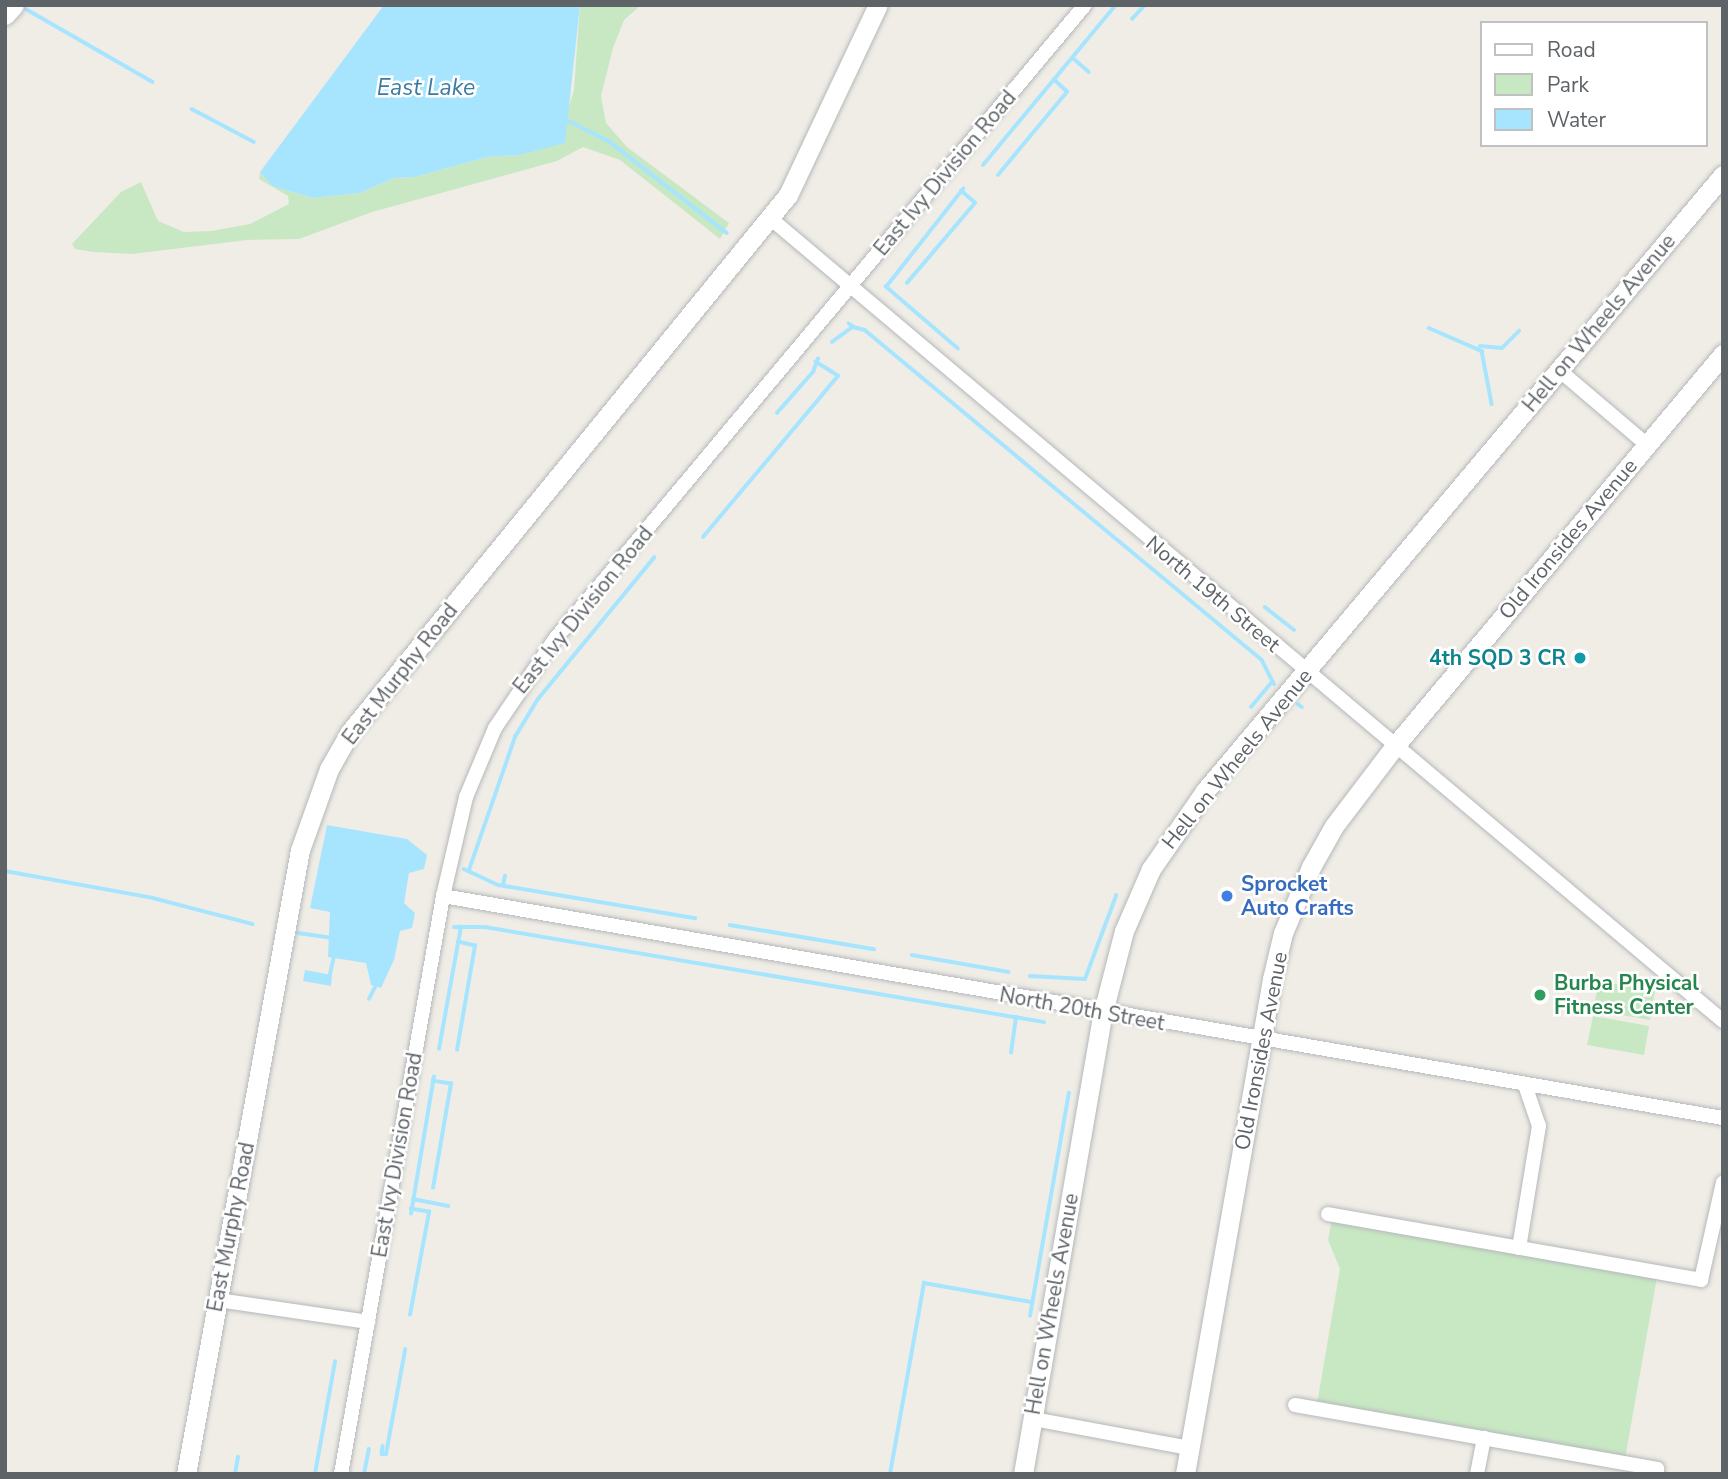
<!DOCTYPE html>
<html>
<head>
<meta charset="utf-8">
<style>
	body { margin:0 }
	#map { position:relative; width:1728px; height:1479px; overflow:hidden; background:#f0ede6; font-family:"Nunito Sans",sans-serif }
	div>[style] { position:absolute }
	.green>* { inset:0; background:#c8e8c3 }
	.water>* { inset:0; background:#a7e5ff }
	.stream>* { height:3.5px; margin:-1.75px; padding:0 1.75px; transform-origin:1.75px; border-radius:1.75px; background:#a7e5ff }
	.roads { filter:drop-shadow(0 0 2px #b4b8bb) drop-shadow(0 0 2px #b4b8bb) }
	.street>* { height:14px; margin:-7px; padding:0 7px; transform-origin:7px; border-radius:7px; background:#fff }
	.secondary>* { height:19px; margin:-9.5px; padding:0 9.5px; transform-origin:9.5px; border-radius:9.5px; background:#fff }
	.dots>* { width:19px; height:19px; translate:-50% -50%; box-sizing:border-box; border:4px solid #fff; border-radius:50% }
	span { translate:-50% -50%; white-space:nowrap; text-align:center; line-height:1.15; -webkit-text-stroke:5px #fff; paint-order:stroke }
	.street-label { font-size:21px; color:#5e6367 }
	.culture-label { font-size:21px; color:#0d838f; font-weight:700 }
	.right { translate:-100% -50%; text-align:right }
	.shop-label { font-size:21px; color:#366cbe; font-weight:700 }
	.left { translate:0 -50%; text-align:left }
	.leisure-label { font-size:21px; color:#27864d; font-weight:700 }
	.water-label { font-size:23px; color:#3b7ba2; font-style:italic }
	.frame { position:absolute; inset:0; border:7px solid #5e6367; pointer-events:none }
	.legend { position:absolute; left:1480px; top:21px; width:228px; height:126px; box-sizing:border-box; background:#fff; border:2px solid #bfc1c2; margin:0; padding:9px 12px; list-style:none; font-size:21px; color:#5e6367 }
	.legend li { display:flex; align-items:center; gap:14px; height:35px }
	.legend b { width:35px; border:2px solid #bfc1c2 }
</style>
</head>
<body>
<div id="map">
	<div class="green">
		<div style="clip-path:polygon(580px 5px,641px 5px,624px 20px,613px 48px,601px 96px,606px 123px,627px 147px,729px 223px,720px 239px,620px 160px,583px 147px,557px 161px,372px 212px,299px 239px,247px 240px,132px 254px,93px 252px,75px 249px,72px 244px,121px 192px,141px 182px,158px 221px,184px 232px,211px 231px,250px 224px,289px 204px,288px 196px,259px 179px,260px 172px,272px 186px,313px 198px,360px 193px,394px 178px,415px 177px,487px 157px,519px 155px,565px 119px,574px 90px)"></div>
		<div style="clip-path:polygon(1599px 981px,1655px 991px,1650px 1020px,1593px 1010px)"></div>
		<div style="clip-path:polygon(1593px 1016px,1649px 1026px,1644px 1055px,1587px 1045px)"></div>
		<div style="clip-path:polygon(1332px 1220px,1657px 1277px,1625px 1459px,1317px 1404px,1340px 1269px,1328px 1240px)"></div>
	</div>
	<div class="water">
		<div style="clip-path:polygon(384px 5px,580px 5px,565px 143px,519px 155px,487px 157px,415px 177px,394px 178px,360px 193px,313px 198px,272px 186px,260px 172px)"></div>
		<div style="clip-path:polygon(327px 825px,407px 839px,427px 855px,424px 869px,409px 873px,404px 903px,415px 913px,412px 928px,400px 931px,394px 960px,381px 988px,371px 985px,366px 963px,328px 957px,330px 912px,310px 908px)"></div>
		<div style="clip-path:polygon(305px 970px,332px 975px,331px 986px,303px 981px)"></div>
	</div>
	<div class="stream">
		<div style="left:26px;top:9px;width:146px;rotate:29.9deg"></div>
		<div style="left:1132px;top:19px;width:19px;rotate:-47deg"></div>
		<div style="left:1073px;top:58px;width:21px;rotate:41deg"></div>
		<div style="left:192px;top:109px;width:70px;rotate:28deg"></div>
		<div style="left:563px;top:118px;width:53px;rotate:27.1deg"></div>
		<div style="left:610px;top:142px;width:148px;rotate:37.9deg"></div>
		<div style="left:983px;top:165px;width:208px;rotate:-50.3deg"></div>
		<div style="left:998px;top:175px;width:108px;rotate:-50.3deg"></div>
		<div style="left:1067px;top:92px;width:18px;rotate:-137deg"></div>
		<div style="left:907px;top:283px;width:105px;rotate:-49.6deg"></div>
		<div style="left:975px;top:203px;width:18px;rotate:-139deg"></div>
		<div style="left:853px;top:327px;width:12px;rotate:14deg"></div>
		<div style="left:865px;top:330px;width:516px;rotate:39.73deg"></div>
		<div style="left:1262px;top:660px;width:27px;rotate:63deg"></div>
		<div style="left:1429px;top:328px;width:58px;rotate:23.5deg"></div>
		<div style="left:1482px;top:351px;width:54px;rotate:79.3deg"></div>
		<div style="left:832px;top:342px;width:26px;rotate:-36deg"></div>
		<div style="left:853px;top:327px;width:5px;rotate:-143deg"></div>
		<div style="left:1480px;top:346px;width:22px;rotate:5deg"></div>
		<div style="left:1502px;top:348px;width:24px;rotate:-45deg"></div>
		<div style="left:958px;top:349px;width:95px;rotate:-139.3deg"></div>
		<div style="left:886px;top:287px;width:125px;rotate:-51.8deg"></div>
		<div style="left:777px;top:413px;width:55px;rotate:-48.7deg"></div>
		<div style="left:813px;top:372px;width:14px;rotate:-69deg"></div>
		<div style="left:703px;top:537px;width:210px;rotate:-50deg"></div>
		<div style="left:838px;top:376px;width:26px;rotate:-148deg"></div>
		<div style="left:1265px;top:607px;width:37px;rotate:38deg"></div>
		<div style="left:1298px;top:704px;width:5px;rotate:37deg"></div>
		<div style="left:1251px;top:707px;width:33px;rotate:-50deg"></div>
		<div style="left:464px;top:869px;width:38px;rotate:25deg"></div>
		<div style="left:499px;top:885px;width:199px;rotate:9.6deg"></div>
		<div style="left:469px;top:870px;width:141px;rotate:-70.9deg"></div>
		<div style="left:515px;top:737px;width:44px;rotate:-58.8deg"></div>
		<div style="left:538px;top:699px;width:183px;rotate:-50.6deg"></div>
		<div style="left:5px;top:871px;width:150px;rotate:10.3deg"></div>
		<div style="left:153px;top:898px;width:103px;rotate:14.6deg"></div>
		<div style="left:503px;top:885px;width:9px;rotate:-77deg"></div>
		<div style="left:730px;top:925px;width:146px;rotate:9.5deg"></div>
		<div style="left:454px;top:927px;width:31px"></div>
		<div style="left:485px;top:927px;width:567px;rotate:9.65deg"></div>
		<div style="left:298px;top:933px;width:35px;rotate:8deg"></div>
		<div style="left:912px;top:955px;width:98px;rotate:9.9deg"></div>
		<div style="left:330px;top:974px;width:18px;rotate:-77deg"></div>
		<div style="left:1030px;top:976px;width:55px;rotate:3.1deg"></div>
		<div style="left:1085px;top:979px;width:89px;rotate:-69.5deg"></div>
		<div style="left:369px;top:999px;width:18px;rotate:-63deg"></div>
		<div style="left:439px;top:1049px;width:124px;rotate:-79.8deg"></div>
		<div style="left:457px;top:1050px;width:106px;rotate:-80.2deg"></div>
		<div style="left:475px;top:946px;width:17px;rotate:-167deg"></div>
		<div style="left:1011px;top:1053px;width:36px;rotate:-82deg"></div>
		<div style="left:433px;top:1188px;width:106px;rotate:-80.2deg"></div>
		<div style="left:451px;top:1084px;width:18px;rotate:-171deg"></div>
		<div style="left:413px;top:1199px;width:36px;rotate:11deg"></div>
		<div style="left:411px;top:1214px;width:139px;rotate:-80.5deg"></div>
		<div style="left:410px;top:1315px;width:105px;rotate:-79.5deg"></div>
		<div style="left:429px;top:1212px;width:18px;rotate:-171deg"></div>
		<div style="left:1030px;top:1316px;width:226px;rotate:-80.1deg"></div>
		<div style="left:383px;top:1446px;width:8px;rotate:97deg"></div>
		<div style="left:382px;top:1454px;width:4px"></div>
		<div style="left:386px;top:1454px;width:106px;rotate:-79.6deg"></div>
		<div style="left:235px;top:1474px;width:17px;rotate:-80deg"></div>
		<div style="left:315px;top:1474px;width:114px;rotate:-79.9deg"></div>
		<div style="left:364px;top:1474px;width:25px;rotate:-79deg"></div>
		<div style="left:890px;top:1474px;width:194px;rotate:-79.9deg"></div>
		<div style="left:924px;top:1283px;width:110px;rotate:10deg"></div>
	</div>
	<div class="roads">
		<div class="street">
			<div style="left:770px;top:218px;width:1246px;rotate:40.12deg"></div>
			<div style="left:1559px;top:370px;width:116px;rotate:40.4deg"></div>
			<div style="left:443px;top:896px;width:1299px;rotate:9.84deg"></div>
			<div style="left:1328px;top:1214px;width:379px;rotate:10deg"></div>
			<div style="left:1701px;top:1280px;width:100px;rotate:-77.3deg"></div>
			<div style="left:1519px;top:1248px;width:124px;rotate:-80.7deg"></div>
			<div style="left:1539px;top:1126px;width:43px;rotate:-108.9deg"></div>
			<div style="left:218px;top:1300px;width:152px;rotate:8.3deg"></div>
			<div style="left:1295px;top:1405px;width:368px;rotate:10deg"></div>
			<div style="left:1657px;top:1469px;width:5px;rotate:90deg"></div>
			<div style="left:1033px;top:1419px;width:159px;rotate:10.5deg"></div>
			<div style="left:341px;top:1474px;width:587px;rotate:-79.99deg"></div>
			<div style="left:443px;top:896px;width:102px;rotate:-76.9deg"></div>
			<div style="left:466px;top:797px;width:75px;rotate:-67.2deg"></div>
			<div style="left:495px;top:728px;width:107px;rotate:-56deg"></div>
			<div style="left:555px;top:639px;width:826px;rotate:-50.11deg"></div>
			<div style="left:1477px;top:1474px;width:37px;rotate:-79deg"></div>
		</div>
		<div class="secondary">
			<div style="left:5px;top:15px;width:13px;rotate:-48deg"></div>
			<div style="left:186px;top:1474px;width:634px;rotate:-79.65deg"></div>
			<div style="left:300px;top:850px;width:86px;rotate:-70.3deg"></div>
			<div style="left:329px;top:769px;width:43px;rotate:-60.4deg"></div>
			<div style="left:350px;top:732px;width:693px;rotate:-50.8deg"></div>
			<div style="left:788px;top:195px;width:210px;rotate:-64.7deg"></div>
			<div style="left:1023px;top:1474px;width:469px;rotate:-80.2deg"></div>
			<div style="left:1103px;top:1012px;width:84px;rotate:-75.5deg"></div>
			<div style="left:1124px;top:931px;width:68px;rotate:-66.5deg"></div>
			<div style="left:1151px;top:869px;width:95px;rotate:-55.3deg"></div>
			<div style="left:1205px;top:791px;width:805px;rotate:-49.94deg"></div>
			<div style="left:1185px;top:1474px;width:503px;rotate:-80.03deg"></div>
			<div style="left:1272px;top:979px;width:47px;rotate:-76.6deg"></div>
			<div style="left:1283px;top:933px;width:72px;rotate:-67deg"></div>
			<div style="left:1311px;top:867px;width:47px;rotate:-60.7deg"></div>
			<div style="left:1334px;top:826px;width:99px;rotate:-52.8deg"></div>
			<div style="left:1394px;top:747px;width:513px;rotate:-50.07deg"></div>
		</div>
	</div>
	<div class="dots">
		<div style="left:1580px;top:658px;background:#0f9aa8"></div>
		<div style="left:1227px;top:896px;background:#3f7fe0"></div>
		<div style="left:1540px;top:995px;background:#2e9e5b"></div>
	</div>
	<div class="street-label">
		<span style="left:945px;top:173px;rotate:-50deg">East Ivy Division Road</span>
		<span style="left:1599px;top:323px;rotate:-50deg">Hell on Wheels Avenue</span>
		<span style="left:1568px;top:539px;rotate:-50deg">Old Ironsides Avenue</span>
		<span style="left:1213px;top:594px;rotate:40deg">North 19th Street</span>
		<span style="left:583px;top:610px;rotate:-51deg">East Ivy Division Road</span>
		<span style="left:400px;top:674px;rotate:-52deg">East Murphy Road</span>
		<span style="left:1237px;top:759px;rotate:-51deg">Hell on Wheels Avenue</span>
		<span style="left:1082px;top:1009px;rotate:10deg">North 20th Street</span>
		<span style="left:1261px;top:1051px;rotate:-79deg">Old Ironsides Avenue</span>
		<span style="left:397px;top:1155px;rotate:-80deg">East Ivy Division Road</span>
		<span style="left:231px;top:1227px;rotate:-79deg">East Murphy Road</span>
		<span style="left:1052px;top:1304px;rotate:-80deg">Hell on Wheels Avenue</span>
	</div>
	<div class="culture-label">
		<span class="right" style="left:1566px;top:658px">4th SQD 3 CR</span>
	</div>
	<div class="shop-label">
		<span class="left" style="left:1241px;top:896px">Sprocket<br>Auto Crafts</span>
	</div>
	<div class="leisure-label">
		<span class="left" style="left:1554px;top:995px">Burba Physical<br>Fitness Center</span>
	</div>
	<div class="water-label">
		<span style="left:426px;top:88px">East Lake</span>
	</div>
	<div class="frame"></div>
	<ul class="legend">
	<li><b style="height:9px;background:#fff"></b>Road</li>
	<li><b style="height:19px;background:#c8e8c3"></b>Park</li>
	<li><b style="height:19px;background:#a7e5ff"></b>Water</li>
	</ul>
</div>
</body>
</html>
